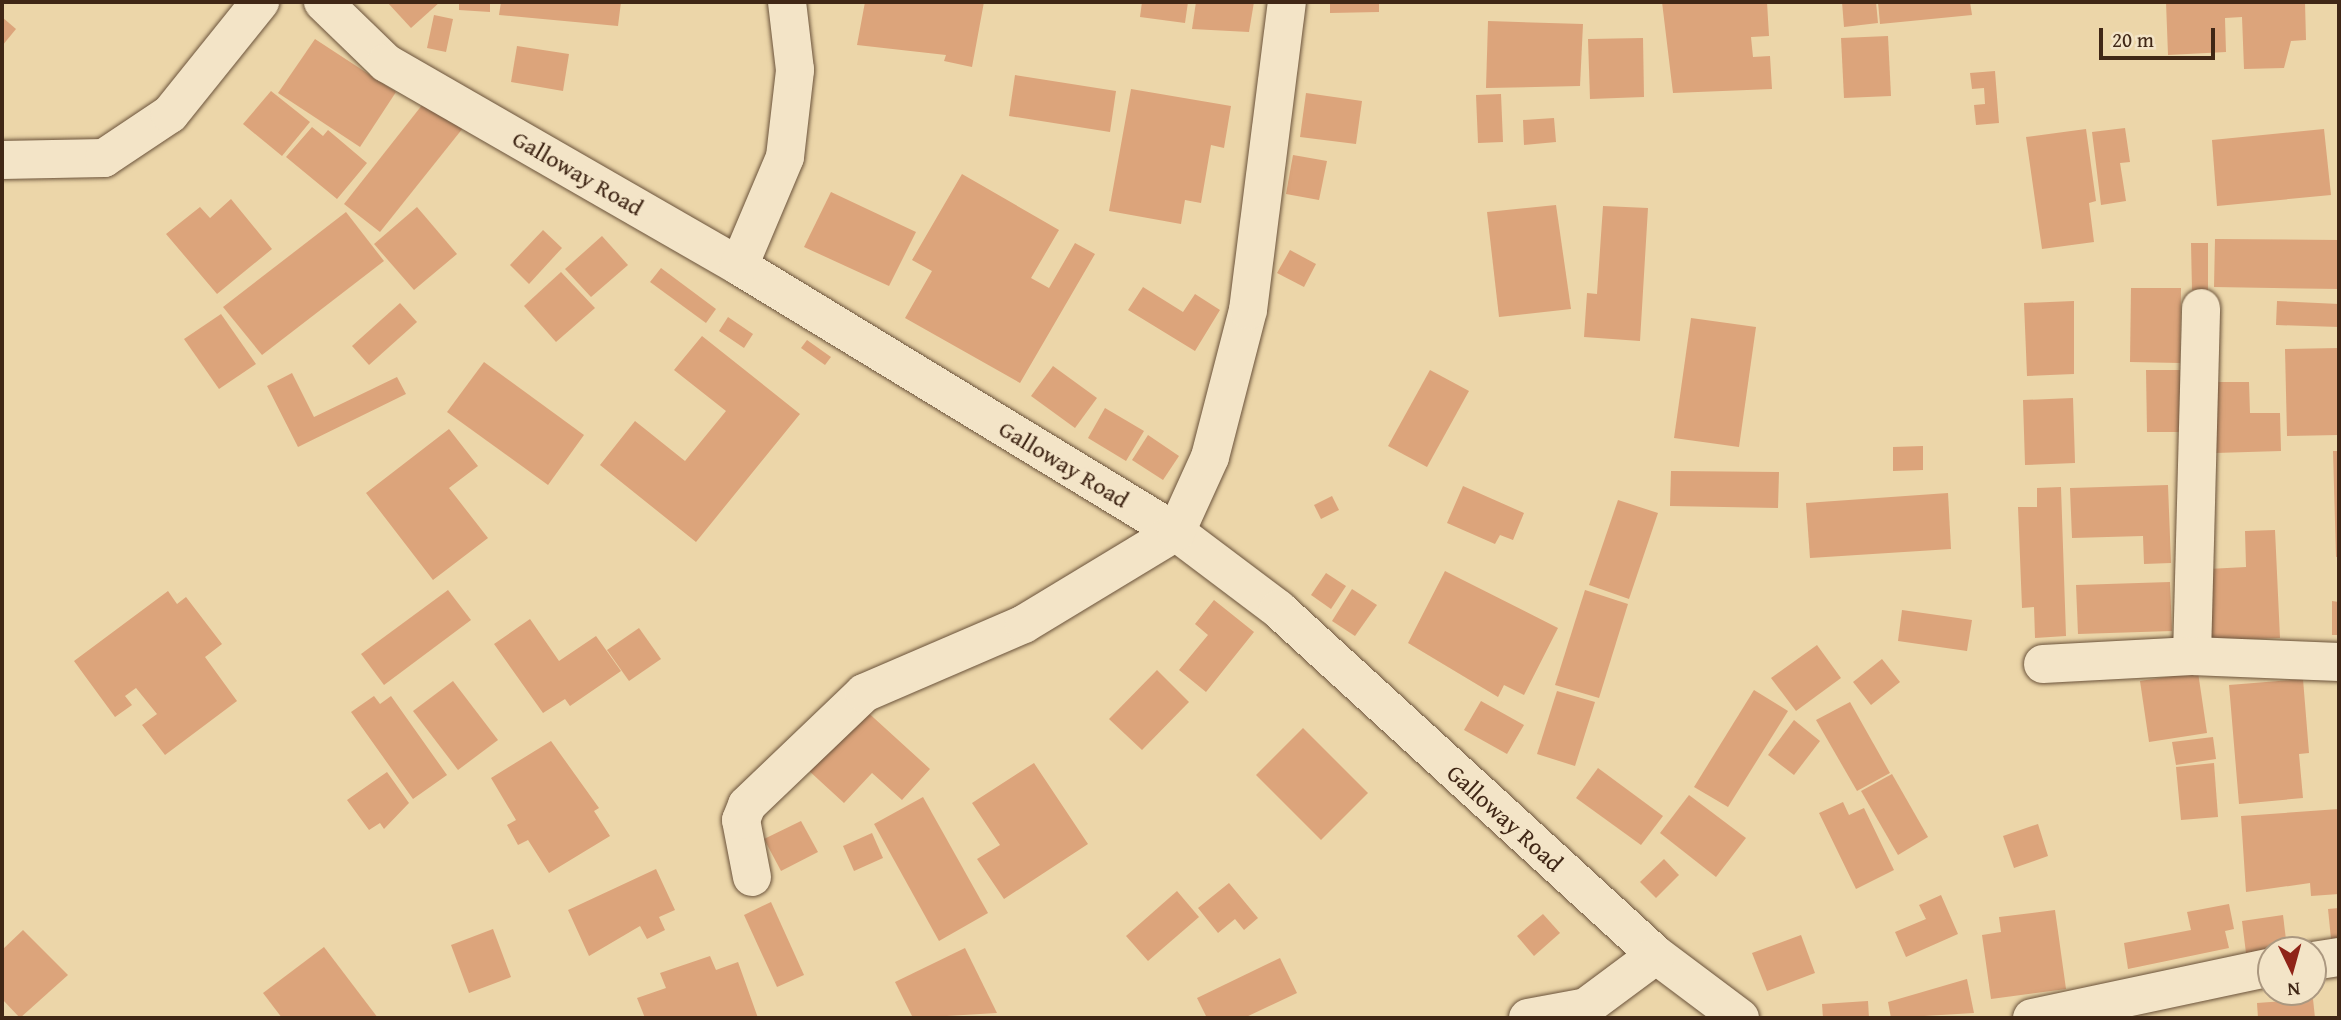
<!DOCTYPE html>
<html>
<head>
<meta charset="utf-8">
<style>
	body { margin:0 }
	#map { position:relative; width:2341px; height:1020px; overflow:hidden; background:#ecd6a9; font-family:"Gentium Book Plus",serif }
	div>[style] { position:absolute }
	.building>* { inset:0; background:#dca47b }
	.roads { filter:drop-shadow(0 0 2px #6b533b) drop-shadow(0 0 2px #6b533b) }
	.minor>* { height:38px; margin:-19px; padding:0 19px; transform-origin:19px; border-radius:19px; background:#f3e4c7 }
	span { translate:-50% -50%; white-space:nowrap; text-align:center; line-height:1.15; -webkit-text-stroke:6px #f3e4c7; paint-order:stroke }
	.street-label { font-size:24px; color:#402716 }
	.frame { position:absolute; inset:0; border:4px solid #402716; pointer-events:none }
	.north { position:absolute; left:2257px; top:936px; width:70px; height:70px; box-sizing:border-box; background:#f3e4c7; border:2px solid #ab9880; border-radius:50%; rotate:175deg; font-size:19px; font-weight:700; line-height:28px; text-align:center; color:#402716 }
	.north::after { content:''; display:block; margin:auto; width:24px; height:32px; background:#8f2418; clip-path:polygon(50% 0,100% 100%,50% 72%,0 100%) }
	.scale { position:absolute; left:2099px; top:28px; width:116px; height:32px; box-sizing:border-box; border:4px solid #402716; border-top:0; padding-left:9px; font-size:21px; line-height:24px; white-space:nowrap; color:#402716; -webkit-text-stroke:5px #f3e4c7; paint-order:stroke }
</style>
</head>
<body>
<div id="map">
	<div class="building">
		<div style="clip-path:polygon(387px 2px,440px 2px,411px 28px)"></div>
		<div style="clip-path:polygon(459px 2px,490px 2px,490px 12px,459px 10px)"></div>
		<div style="clip-path:polygon(501px 2px,621px 2px,618px 26px,499px 15px)"></div>
		<div style="clip-path:polygon(865px 2px,984px 2px,972px 67px,944px 61px,946px 55px,857px 45px)"></div>
		<div style="clip-path:polygon(1142px 2px,1188px 2px,1185px 23px,1140px 17px)"></div>
		<div style="clip-path:polygon(1196px 2px,1254px 2px,1249px 32px,1192px 29px)"></div>
		<div style="clip-path:polygon(1330px 2px,1379px 2px,1379px 12px,1330px 13px)"></div>
		<div style="clip-path:polygon(1662px 2px,1767px 2px,1769px 36px,1751px 37px,1753px 57px,1770px 56px,1772px 89px,1673px 93px)"></div>
		<div style="clip-path:polygon(1842px 2px,1876px 2px,1878px 23px,1844px 27px)"></div>
		<div style="clip-path:polygon(1878px 2px,1970px 2px,1972px 15px,1880px 24px)"></div>
		<div style="clip-path:polygon(2166px 2px,2305px 2px,2306px 40px,2291px 41px,2284px 68px,2244px 69px,2242px 17px,2225px 18px,2226px 52px,2168px 55px)"></div>
		<div style="clip-path:polygon(434px 15px,453px 19px,446px 52px,427px 48px)"></div>
		<div style="clip-path:polygon(2px 17px,16px 29px,2px 46px)"></div>
		<div style="clip-path:polygon(1488px 21px,1583px 24px,1580px 86px,1486px 88px)"></div>
		<div style="clip-path:polygon(1888px 36px,1891px 96px,1844px 98px,1841px 38px)"></div>
		<div style="clip-path:polygon(1643px 38px,1644px 97px,1590px 99px,1588px 39px)"></div>
		<div style="clip-path:polygon(315px 39px,396px 92px,360px 147px,278px 93px)"></div>
		<div style="clip-path:polygon(517px 46px,569px 54px,563px 91px,511px 82px)"></div>
		<div style="clip-path:polygon(1995px 71px,1999px 123px,1976px 125px,1974px 105px,1985px 104px,1984px 88px,1972px 89px,1970px 73px)"></div>
		<div style="clip-path:polygon(1015px 75px,1116px 91px,1110px 132px,1009px 116px)"></div>
		<div style="clip-path:polygon(1131px 89px,1231px 106px,1224px 148px,1211px 145px,1201px 203px,1185px 200px,1181px 224px,1109px 211px)"></div>
		<div style="clip-path:polygon(271px 91px,310px 122px,282px 156px,243px 124px)"></div>
		<div style="clip-path:polygon(1306px 93px,1362px 101px,1356px 144px,1300px 137px)"></div>
		<div style="clip-path:polygon(1501px 94px,1503px 142px,1478px 143px,1476px 95px)"></div>
		<div style="clip-path:polygon(430px 95px,467px 123px,380px 232px,344px 204px)"></div>
		<div style="clip-path:polygon(1554px 118px,1556px 142px,1524px 145px,1523px 120px)"></div>
		<div style="clip-path:polygon(312px 127px,323px 136px,328px 130px,367px 163px,337px 199px,286px 157px)"></div>
		<div style="clip-path:polygon(2125px 128px,2130px 162px,2120px 163px,2126px 201px,2101px 205px,2092px 132px)"></div>
		<div style="clip-path:polygon(2086px 129px,2096px 201px,2089px 203px,2094px 242px,2042px 249px,2026px 137px)"></div>
		<div style="clip-path:polygon(2324px 129px,2331px 195px,2217px 206px,2212px 140px)"></div>
		<div style="clip-path:polygon(1293px 155px,1327px 161px,1319px 200px,1286px 194px)"></div>
		<div style="clip-path:polygon(962px 174px,1059px 230px,1031px 278px,1049px 288px,1075px 243px,1095px 254px,1020px 383px,905px 318px,932px 271px,912px 260px)"></div>
		<div style="clip-path:polygon(831px 192px,916px 232px,889px 286px,804px 247px)"></div>
		<div style="clip-path:polygon(231px 199px,272px 249px,217px 294px,166px 234px,200px 207px,210px 218px)"></div>
		<div style="clip-path:polygon(1556px 205px,1571px 309px,1499px 317px,1487px 212px)"></div>
		<div style="clip-path:polygon(1603px 206px,1648px 208px,1640px 341px,1584px 337px,1587px 293px,1597px 294px)"></div>
		<div style="clip-path:polygon(417px 207px,457px 254px,414px 290px,374px 244px)"></div>
		<div style="clip-path:polygon(346px 212px,384px 261px,262px 355px,223px 307px)"></div>
		<div style="clip-path:polygon(543px 230px,562px 248px,529px 284px,510px 265px)"></div>
		<div style="clip-path:polygon(602px 236px,628px 265px,591px 297px,565px 269px)"></div>
		<div style="clip-path:polygon(2215px 239px,2339px 240px,2339px 289px,2214px 287px)"></div>
		<div style="clip-path:polygon(2191px 243px,2208px 243px,2208px 290px,2192px 290px)"></div>
		<div style="clip-path:polygon(1290px 250px,1316px 264px,1304px 287px,1277px 273px)"></div>
		<div style="clip-path:polygon(661px 268px,716px 309px,706px 323px,650px 282px)"></div>
		<div style="clip-path:polygon(561px 272px,595px 308px,556px 342px,524px 306px)"></div>
		<div style="clip-path:polygon(1143px 287px,1183px 312px,1195px 294px,1220px 310px,1195px 351px,1128px 310px)"></div>
		<div style="clip-path:polygon(2131px 288px,2181px 288px,2180px 363px,2130px 362px)"></div>
		<div style="clip-path:polygon(2074px 301px,2074px 374px,2027px 376px,2024px 303px)"></div>
		<div style="clip-path:polygon(2277px 301px,2339px 304px,2339px 327px,2276px 325px)"></div>
		<div style="clip-path:polygon(400px 303px,417px 322px,369px 365px,352px 346px)"></div>
		<div style="clip-path:polygon(221px 314px,256px 364px,219px 389px,184px 339px)"></div>
		<div style="clip-path:polygon(728px 317px,753px 334px,744px 348px,719px 331px)"></div>
		<div style="clip-path:polygon(1691px 318px,1756px 327px,1739px 447px,1674px 438px)"></div>
		<div style="clip-path:polygon(702px 336px,800px 414px,696px 542px,600px 465px,635px 421px,685px 461px,726px 411px,674px 370px)"></div>
		<div style="clip-path:polygon(807px 340px,831px 357px,825px 365px,801px 348px)"></div>
		<div style="clip-path:polygon(2339px 348px,2339px 435px,2287px 436px,2285px 349px)"></div>
		<div style="clip-path:polygon(484px 362px,584px 435px,548px 485px,447px 412px)"></div>
		<div style="clip-path:polygon(1053px 366px,1097px 398px,1075px 428px,1031px 396px)"></div>
		<div style="clip-path:polygon(1430px 370px,1469px 391px,1427px 467px,1388px 446px)"></div>
		<div style="clip-path:polygon(2146px 370px,2180px 370px,2182px 432px,2147px 432px)"></div>
		<div style="clip-path:polygon(292px 373px,314px 417px,397px 377px,406px 394px,298px 447px,267px 386px)"></div>
		<div style="clip-path:polygon(2214px 382px,2249px 382px,2250px 413px,2280px 413px,2281px 451px,2215px 453px)"></div>
		<div style="clip-path:polygon(2073px 398px,2075px 463px,2025px 465px,2023px 400px)"></div>
		<div style="clip-path:polygon(1105px 408px,1144px 431px,1126px 461px,1088px 438px)"></div>
		<div style="clip-path:polygon(449px 429px,478px 466px,449px 488px,488px 538px,433px 580px,366px 493px)"></div>
		<div style="clip-path:polygon(1148px 435px,1179px 456px,1163px 480px,1132px 460px)"></div>
		<div style="clip-path:polygon(1923px 446px,1923px 470px,1893px 471px,1893px 447px)"></div>
		<div style="clip-path:polygon(2333px 451px,2339px 451px,2339px 557px,2336px 557px)"></div>
		<div style="clip-path:polygon(1671px 471px,1779px 472px,1778px 508px,1670px 506px)"></div>
		<div style="clip-path:polygon(2168px 485px,2171px 563px,2144px 564px,2143px 536px,2072px 538px,2070px 488px)"></div>
		<div style="clip-path:polygon(1463px 486px,1524px 513px,1513px 540px,1500px 535px,1495px 544px,1447px 523px)"></div>
		<div style="clip-path:polygon(2061px 487px,2066px 636px,2035px 638px,2034px 607px,2022px 608px,2018px 507px,2037px 507px,2037px 488px)"></div>
		<div style="clip-path:polygon(1948px 493px,1951px 549px,1810px 558px,1806px 503px)"></div>
		<div style="clip-path:polygon(1332px 496px,1339px 510px,1321px 519px,1314px 505px)"></div>
		<div style="clip-path:polygon(1618px 500px,1658px 513px,1629px 599px,1589px 585px)"></div>
		<div style="clip-path:polygon(2275px 530px,2280px 638px,2211px 641px,2208px 569px,2246px 567px,2245px 531px)"></div>
		<div style="clip-path:polygon(1445px 571px,1558px 628px,1524px 695px,1504px 685px,1498px 697px,1408px 643px)"></div>
		<div style="clip-path:polygon(1326px 573px,1346px 586px,1331px 609px,1311px 595px)"></div>
		<div style="clip-path:polygon(2170px 582px,2172px 631px,2078px 634px,2076px 585px)"></div>
		<div style="clip-path:polygon(1352px 589px,1377px 605px,1355px 636px,1332px 621px)"></div>
		<div style="clip-path:polygon(448px 590px,471px 620px,384px 685px,361px 654px)"></div>
		<div style="clip-path:polygon(1585px 590px,1628px 604px,1599px 698px,1555px 685px)"></div>
		<div style="clip-path:polygon(168px 591px,177px 604px,186px 597px,222px 644px,205px 657px,237px 701px,165px 755px,142px 725px,157px 714px,136px 688px,125px 696px,132px 705px,115px 717px,74px 661px)"></div>
		<div style="clip-path:polygon(1214px 600px,1254px 632px,1206px 692px,1179px 670px,1208px 635px,1195px 624px)"></div>
		<div style="clip-path:polygon(2332px 601px,2339px 602px,2339px 635px,2332px 635px)"></div>
		<div style="clip-path:polygon(1902px 610px,1972px 620px,1967px 651px,1898px 641px)"></div>
		<div style="clip-path:polygon(530px 619px,559px 661px,596px 636px,621px 671px,570px 706px,565px 699px,543px 713px,494px 644px)"></div>
		<div style="clip-path:polygon(639px 628px,661px 659px,629px 681px,607px 650px)"></div>
		<div style="clip-path:polygon(1817px 645px,1841px 678px,1796px 711px,1771px 678px)"></div>
		<div style="clip-path:polygon(1882px 659px,1900px 682px,1871px 705px,1853px 682px)"></div>
		<div style="clip-path:polygon(1157px 670px,1189px 702px,1142px 750px,1109px 719px)"></div>
		<div style="clip-path:polygon(2198px 672px,2207px 733px,2149px 742px,2140px 681px)"></div>
		<div style="clip-path:polygon(2303px 679px,2309px 753px,2299px 754px,2303px 798px,2239px 804px,2229px 685px)"></div>
		<div style="clip-path:polygon(453px 681px,498px 740px,458px 770px,413px 711px)"></div>
		<div style="clip-path:polygon(1754px 690px,1788px 711px,1728px 807px,1694px 787px)"></div>
		<div style="clip-path:polygon(1557px 691px,1595px 702px,1575px 766px,1537px 754px)"></div>
		<div style="clip-path:polygon(374px 696px,380px 704px,391px 696px,447px 775px,413px 799px,351px 712px)"></div>
		<div style="clip-path:polygon(1481px 701px,1524px 725px,1507px 754px,1464px 730px)"></div>
		<div style="clip-path:polygon(1850px 702px,1890px 773px,1857px 791px,1816px 720px)"></div>
		<div style="clip-path:polygon(863px 708px,930px 769px,902px 800px,872px 773px,844px 803px,807px 769px)"></div>
		<div style="clip-path:polygon(1794px 720px,1820px 741px,1794px 775px,1768px 755px)"></div>
		<div style="clip-path:polygon(1303px 728px,1368px 793px,1321px 840px,1256px 775px)"></div>
		<div style="clip-path:polygon(2213px 737px,2216px 759px,2176px 765px,2172px 742px)"></div>
		<div style="clip-path:polygon(551px 741px,599px 808px,594px 811px,610px 836px,549px 873px,528px 840px,518px 845px,507px 825px,516px 820px,491px 778px)"></div>
		<div style="clip-path:polygon(1034px 763px,1088px 844px,1004px 899px,977px 859px,1000px 845px,972px 803px)"></div>
		<div style="clip-path:polygon(2214px 763px,2218px 817px,2181px 820px,2176px 767px)"></div>
		<div style="clip-path:polygon(1598px 768px,1663px 816px,1641px 845px,1576px 798px)"></div>
		<div style="clip-path:polygon(387px 772px,409px 803px,384px 829px,380px 823px,369px 830px,347px 800px)"></div>
		<div style="clip-path:polygon(1892px 774px,1928px 837px,1898px 855px,1861px 791px)"></div>
		<div style="clip-path:polygon(1689px 795px,1746px 838px,1716px 877px,1660px 833px)"></div>
		<div style="clip-path:polygon(923px 797px,988px 913px,939px 941px,874px 824px)"></div>
		<div style="clip-path:polygon(1843px 802px,1849px 815px,1864px 808px,1894px 870px,1856px 889px,1819px 813px)"></div>
		<div style="clip-path:polygon(2339px 809px,2339px 894px,2311px 896px,2310px 883px,2246px 892px,2241px 816px)"></div>
		<div style="clip-path:polygon(801px 821px,818px 852px,781px 871px,764px 839px)"></div>
		<div style="clip-path:polygon(2038px 824px,2048px 856px,2014px 868px,2003px 836px)"></div>
		<div style="clip-path:polygon(872px 833px,883px 858px,854px 871px,843px 846px)"></div>
		<div style="clip-path:polygon(1664px 859px,1679px 875px,1656px 898px,1640px 882px)"></div>
		<div style="clip-path:polygon(656px 869px,675px 910px,659px 917px,665px 930px,647px 939px,640px 926px,589px 956px,568px 910px)"></div>
		<div style="clip-path:polygon(1229px 883px,1258px 918px,1244px 930px,1235px 919px,1218px 933px,1198px 908px)"></div>
		<div style="clip-path:polygon(1177px 891px,1199px 917px,1148px 961px,1126px 936px)"></div>
		<div style="clip-path:polygon(1941px 895px,1958px 934px,1906px 957px,1895px 932px,1926px 919px,1919px 905px)"></div>
		<div style="clip-path:polygon(771px 902px,804px 975px,777px 987px,744px 915px)"></div>
		<div style="clip-path:polygon(2229px 904px,2234px 929px,2225px 931px,2229px 948px,2128px 969px,2124px 943px,2191px 930px,2187px 912px)"></div>
		<div style="clip-path:polygon(2339px 908px,2339px 938px,2331px 939px,2328px 909px)"></div>
		<div style="clip-path:polygon(2055px 910px,2066px 989px,1991px 999px,1982px 935px,2001px 932px,1999px 917px)"></div>
		<div style="clip-path:polygon(1543px 914px,1560px 933px,1534px 956px,1517px 936px)"></div>
		<div style="clip-path:polygon(2283px 915px,2287px 948px,2246px 953px,2242px 921px)"></div>
		<div style="clip-path:polygon(493px 929px,511px 977px,469px 993px,451px 945px)"></div>
		<div style="clip-path:polygon(23px 930px,68px 975px,20px 1018px,2px 999px,2px 950px)"></div>
		<div style="clip-path:polygon(1801px 935px,1815px 973px,1767px 991px,1752px 953px)"></div>
		<div style="clip-path:polygon(324px 947px,378px 1018px,282px 1018px,263px 993px)"></div>
		<div style="clip-path:polygon(965px 948px,997px 1013px,913px 1018px,895px 982px)"></div>
		<div style="clip-path:polygon(710px 956px,716px 970px,738px 962px,758px 1018px,645px 1018px,637px 998px,666px 988px,660px 973px)"></div>
		<div style="clip-path:polygon(1280px 958px,1297px 993px,1244px 1018px,1207px 1018px,1197px 998px)"></div>
		<div style="clip-path:polygon(1967px 979px,1974px 1013px,1891px 1018px,1888px 1002px)"></div>
		<div style="clip-path:polygon(2313px 999px,2315px 1018px,2258px 1018px,2257px 1003px)"></div>
		<div style="clip-path:polygon(1868px 1001px,1869px 1018px,1823px 1018px,1822px 1004px)"></div>
	</div>
	<div class="roads">
		<div class="minor">
			<div style="left:323px;top:2px;width:88px;rotate:44.1deg"></div>
			<div style="left:386px;top:63px;width:407px;rotate:29.9deg"></div>
			<div style="left:739px;top:266px;width:512px;rotate:31.33deg"></div>
			<div style="left:1176px;top:532px;width:128px;rotate:37deg"></div>
			<div style="left:1278px;top:609px;width:512px;rotate:42.47deg"></div>
			<div style="left:1656px;top:955px;width:105px;rotate:36.9deg"></div>
			<div style="left:2px;top:160px;width:102px;rotate:-1.1deg"></div>
			<div style="left:104px;top:158px;width:79px;rotate:-33.7deg"></div>
			<div style="left:170px;top:114px;width:144px;rotate:-51.2deg"></div>
			<div style="left:739px;top:266px;width:118px;rotate:-67.1deg"></div>
			<div style="left:785px;top:157px;width:88px;rotate:-83.4deg"></div>
			<div style="left:795px;top:70px;width:68px;rotate:-96.7deg"></div>
			<div style="left:2192px;top:656px;width:348px;rotate:-88.5deg"></div>
			<div style="left:2043px;top:664px;width:149px;rotate:-3.1deg"></div>
			<div style="left:2192px;top:656px;width:147px;rotate:2.3deg"></div>
			<div style="left:752px;top:877px;width:58px;rotate:-100.9deg"></div>
			<div style="left:741px;top:820px;width:16px;rotate:-68deg"></div>
			<div style="left:747px;top:805px;width:162px;rotate:-43.7deg"></div>
			<div style="left:864px;top:693px;width:174px;rotate:-23.3deg"></div>
			<div style="left:1024px;top:624px;width:178px;rotate:-31.2deg"></div>
			<div style="left:1176px;top:532px;width:82px;rotate:-65.6deg"></div>
			<div style="left:1210px;top:457px;width:152px;rotate:-75.5deg"></div>
			<div style="left:1248px;top:310px;width:310px;rotate:-82.8deg"></div>
			<div style="left:2313px;top:961px;width:26px;rotate:-9deg"></div>
			<div style="left:1528px;top:1018px;width:59px;rotate:-10.7deg"></div>
			<div style="left:1586px;top:1007px;width:87px;rotate:-36.6deg"></div>
			<div style="left:2032px;top:1018px;width:244px;rotate:-12deg"></div>
		</div>
	</div>
	<div class="street-label">
		<span style="left:578px;top:173px;rotate:30deg">Galloway Road</span>
		<span style="left:1064px;top:464px;rotate:31deg">Galloway Road</span>
		<span style="left:1505px;top:818px;rotate:42deg">Galloway Road</span>
	</div>
	<div class="frame"></div>
	<div class="north">N</div>
	<div class="scale">20 m</div>
</div>
</body>
</html>
